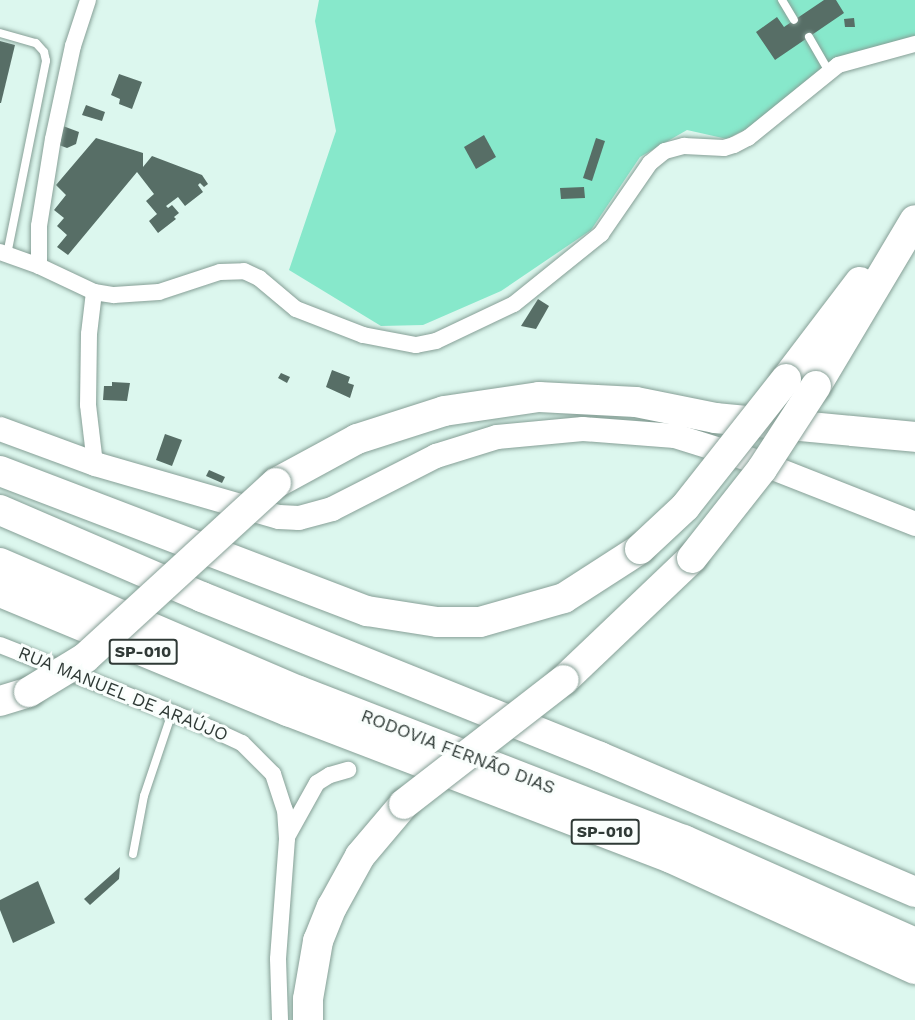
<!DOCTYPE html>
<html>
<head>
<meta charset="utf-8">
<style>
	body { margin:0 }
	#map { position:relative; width:915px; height:1020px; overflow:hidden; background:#dcf7ee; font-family:"Work Sans",sans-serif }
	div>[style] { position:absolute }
	.green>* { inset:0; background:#87e8cb }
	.building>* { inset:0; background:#576e66 }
	.roads { filter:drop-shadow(0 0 2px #869f96) drop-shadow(0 0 2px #869f96) }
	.lane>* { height:8px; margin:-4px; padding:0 4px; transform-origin:4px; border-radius:4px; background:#fff }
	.street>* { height:16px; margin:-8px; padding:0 8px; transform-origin:8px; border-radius:8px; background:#fff }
	.secondary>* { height:24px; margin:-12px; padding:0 12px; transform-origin:12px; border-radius:12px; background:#fff }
	.highway>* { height:30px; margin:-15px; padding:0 15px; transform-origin:15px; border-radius:15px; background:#fff }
	.bridges { filter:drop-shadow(0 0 2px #869f96) drop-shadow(0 0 2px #869f96) }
	.highway-bridge>* { height:30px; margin:-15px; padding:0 15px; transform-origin:15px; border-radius:15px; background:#fff }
	span { translate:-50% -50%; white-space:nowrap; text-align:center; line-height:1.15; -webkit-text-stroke:6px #f9fefc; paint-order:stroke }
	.shield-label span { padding:2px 4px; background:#f9fefc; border:2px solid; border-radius:4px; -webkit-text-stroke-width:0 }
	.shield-label { font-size:16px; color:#2f3a36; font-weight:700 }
	.street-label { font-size:18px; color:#2f3a36 }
</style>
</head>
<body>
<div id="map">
	<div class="green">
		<div style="clip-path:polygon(319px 0,915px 0,915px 38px,836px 61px,759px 122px,727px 139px,687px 130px,640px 157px,591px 230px,501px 291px,423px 325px,381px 326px,289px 270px,336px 131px,315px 21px)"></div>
	</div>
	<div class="building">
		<div style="clip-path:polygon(824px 0,836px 0,844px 13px,775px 60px,756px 32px,777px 17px,784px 27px)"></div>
		<div style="clip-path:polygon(854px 18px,855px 27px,845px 27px,844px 19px)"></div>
		<div style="clip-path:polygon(0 41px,15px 45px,1px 103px,0 103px)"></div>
		<div style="clip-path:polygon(119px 74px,142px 82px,132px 109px,119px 104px,120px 99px,111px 95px)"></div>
		<div style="clip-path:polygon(86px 105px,105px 112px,102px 121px,82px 115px)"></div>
		<div style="clip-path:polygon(63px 126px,79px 132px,76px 144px,67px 148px,59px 145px)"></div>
		<div style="clip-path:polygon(484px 135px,496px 157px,476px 169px,464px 147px)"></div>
		<div style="clip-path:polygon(96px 138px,143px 153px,143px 167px,152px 156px,202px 175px,208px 184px,204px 187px,200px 183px,198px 185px,203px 192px,185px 206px,178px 197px,166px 206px,168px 208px,172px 205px,179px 213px,174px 217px,176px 219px,158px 233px,149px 221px,157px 214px,146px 201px,154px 194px,137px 172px,68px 255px,57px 247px,67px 235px,57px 226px,64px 218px,54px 210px,66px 195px,56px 185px)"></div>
		<div style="clip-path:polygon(596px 138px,605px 141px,592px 181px,583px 178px)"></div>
		<div style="clip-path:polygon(584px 187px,585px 198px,561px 199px,560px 188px)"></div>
		<div style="clip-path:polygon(538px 299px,549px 306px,536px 329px,521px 326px)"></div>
		<div style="clip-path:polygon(332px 370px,350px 377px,348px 383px,354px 385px,350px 398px,326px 387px)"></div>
		<div style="clip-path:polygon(281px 373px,290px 377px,287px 383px,278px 378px)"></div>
		<div style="clip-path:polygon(112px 382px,130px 383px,127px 401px,103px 400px,104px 386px,112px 386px)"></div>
		<div style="clip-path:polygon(165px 434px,182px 440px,172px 466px,156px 460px)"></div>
		<div style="clip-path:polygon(209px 470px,225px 477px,222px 483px,206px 476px)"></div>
		<div style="clip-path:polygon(120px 867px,119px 879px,90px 905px,84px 899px)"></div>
		<div style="clip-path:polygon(38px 881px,55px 923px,13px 943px,0 910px,0 900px)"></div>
	</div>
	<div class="roads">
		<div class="lane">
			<div style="left:782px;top:0;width:23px;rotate:59deg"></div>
			<div style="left:0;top:33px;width:37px;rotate:16deg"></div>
			<div style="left:36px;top:43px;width:12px;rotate:48deg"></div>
			<div style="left:44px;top:52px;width:9px;rotate:77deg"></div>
			<div style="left:46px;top:61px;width:197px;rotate:101.4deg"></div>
			<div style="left:809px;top:37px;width:39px;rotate:60deg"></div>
			<div style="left:133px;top:854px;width:59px;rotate:-79.3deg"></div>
			<div style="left:144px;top:796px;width:88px;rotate:-71.4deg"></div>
		</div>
		<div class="street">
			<div style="left:0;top:252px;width:41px;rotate:19.7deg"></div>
			<div style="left:39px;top:266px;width:61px;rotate:25.3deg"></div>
			<div style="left:94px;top:292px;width:20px;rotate:9deg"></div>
			<div style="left:114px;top:295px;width:45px;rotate:-3.8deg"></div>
			<div style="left:159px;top:292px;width:64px;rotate:-18.2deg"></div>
			<div style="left:220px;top:272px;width:24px;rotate:-2deg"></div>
			<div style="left:244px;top:271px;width:17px;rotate:25deg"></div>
			<div style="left:259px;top:278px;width:48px;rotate:40deg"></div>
			<div style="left:296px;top:309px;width:72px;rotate:21.2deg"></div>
			<div style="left:363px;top:335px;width:54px;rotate:10.7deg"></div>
			<div style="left:416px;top:345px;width:20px;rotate:-11deg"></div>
			<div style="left:436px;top:341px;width:86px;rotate:-25.4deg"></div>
			<div style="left:514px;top:304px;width:112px;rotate:-38.8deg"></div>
			<div style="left:601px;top:234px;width:86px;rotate:-55.4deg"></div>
			<div style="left:650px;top:163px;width:19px;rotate:-39deg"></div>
			<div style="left:665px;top:151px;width:20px;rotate:-15deg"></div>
			<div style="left:684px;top:146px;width:40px;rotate:2.9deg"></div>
			<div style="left:724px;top:148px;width:10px;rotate:-17deg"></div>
			<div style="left:734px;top:145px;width:16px;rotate:-27deg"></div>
			<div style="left:748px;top:138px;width:116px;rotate:-39deg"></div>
			<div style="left:838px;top:65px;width:80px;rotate:-15.3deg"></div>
			<div style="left:39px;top:266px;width:40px;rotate:-90deg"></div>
			<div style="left:39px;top:226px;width:88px;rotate:-80.9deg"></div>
			<div style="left:53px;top:139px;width:95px;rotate:-77.9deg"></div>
			<div style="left:73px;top:46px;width:48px;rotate:-71.9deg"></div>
			<div style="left:94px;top:292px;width:42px;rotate:96.8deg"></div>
			<div style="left:89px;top:334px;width:71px;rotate:90.8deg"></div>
			<div style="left:88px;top:405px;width:59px;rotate:83.2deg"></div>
			<div style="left:0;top:645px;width:216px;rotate:21.5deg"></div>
			<div style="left:201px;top:724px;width:45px;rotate:24.9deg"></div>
			<div style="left:242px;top:743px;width:44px;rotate:45deg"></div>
			<div style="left:273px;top:774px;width:38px;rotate:72deg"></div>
			<div style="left:285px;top:810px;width:29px;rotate:86deg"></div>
			<div style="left:287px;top:839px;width:120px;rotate:94.3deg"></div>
			<div style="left:278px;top:959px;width:61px;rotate:88.1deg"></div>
			<div style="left:288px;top:835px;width:60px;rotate:-60.9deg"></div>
			<div style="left:317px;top:783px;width:15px;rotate:-32deg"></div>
			<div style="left:330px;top:775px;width:19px;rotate:-16deg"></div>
		</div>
		<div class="secondary">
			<div style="left:0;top:429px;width:101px;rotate:20.2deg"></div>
			<div style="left:95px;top:464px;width:191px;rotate:16.1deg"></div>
			<div style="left:279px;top:517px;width:20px;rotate:3deg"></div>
			<div style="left:299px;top:518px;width:34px;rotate:-15deg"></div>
			<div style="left:332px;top:509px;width:117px;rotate:-27deg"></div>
			<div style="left:436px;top:456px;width:64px;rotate:-17.3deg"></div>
			<div style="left:497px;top:437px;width:86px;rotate:-5.3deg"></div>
			<div style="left:583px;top:429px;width:92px;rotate:4.4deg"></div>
			<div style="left:675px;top:436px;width:87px;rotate:17.4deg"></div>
			<div style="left:758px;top:462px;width:169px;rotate:21.5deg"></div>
		</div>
		<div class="highway">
			<div style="left:786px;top:379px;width:122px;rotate:-52.7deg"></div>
			<div style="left:816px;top:386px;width:193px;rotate:-59.2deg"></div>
			<div style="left:0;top:471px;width:393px;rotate:20.9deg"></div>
			<div style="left:367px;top:611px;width:71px;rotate:8.9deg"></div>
			<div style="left:437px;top:622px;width:43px"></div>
			<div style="left:480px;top:622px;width:87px;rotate:-15.9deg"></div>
			<div style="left:564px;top:598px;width:90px;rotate:-32.8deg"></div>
			<div style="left:276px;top:483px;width:92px;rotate:-28.5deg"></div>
			<div style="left:357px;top:439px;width:91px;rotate:-17.8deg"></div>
			<div style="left:444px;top:411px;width:96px;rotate:-8.4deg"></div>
			<div style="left:539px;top:397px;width:97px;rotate:3deg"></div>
			<div style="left:636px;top:402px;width:81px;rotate:11.4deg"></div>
			<div style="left:715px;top:418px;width:201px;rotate:5.4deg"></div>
			<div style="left:0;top:510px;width:220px;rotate:23.3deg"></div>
			<div style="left:202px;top:597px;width:429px;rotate:21.9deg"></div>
			<div style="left:600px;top:757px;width:343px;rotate:23.2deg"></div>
			<div style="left:0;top:563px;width:325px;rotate:23.2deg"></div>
			<div style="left:299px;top:691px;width:413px;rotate:21.2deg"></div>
			<div style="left:684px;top:840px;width:253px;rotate:24deg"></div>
			<div style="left:0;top:592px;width:312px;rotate:22.5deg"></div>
			<div style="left:288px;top:711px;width:410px;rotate:21deg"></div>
			<div style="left:671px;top:858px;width:268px;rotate:24.5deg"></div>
			<div style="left:564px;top:680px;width:177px;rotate:-43.6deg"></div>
			<div style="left:0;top:701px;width:30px;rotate:-17deg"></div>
			<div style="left:308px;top:1020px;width:21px;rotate:-90deg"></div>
			<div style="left:308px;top:999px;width:59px;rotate:-80.2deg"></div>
			<div style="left:318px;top:941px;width:37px;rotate:-68deg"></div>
			<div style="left:332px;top:907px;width:58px;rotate:-61.2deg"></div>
			<div style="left:360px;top:856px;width:68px;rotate:-49.8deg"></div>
		</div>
	</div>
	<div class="bridges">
		<div class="highway-bridge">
			<div style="left:640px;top:549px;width:62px;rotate:-43deg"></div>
			<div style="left:685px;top:507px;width:163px;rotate:-51.7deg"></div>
			<div style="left:692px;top:558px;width:113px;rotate:-51.8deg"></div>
			<div style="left:762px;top:469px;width:99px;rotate:-57deg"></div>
			<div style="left:29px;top:692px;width:66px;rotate:-31.3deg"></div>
			<div style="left:85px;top:658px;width:259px;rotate:-42.5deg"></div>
			<div style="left:404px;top:804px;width:202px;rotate:-37.8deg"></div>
		</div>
	</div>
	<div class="shield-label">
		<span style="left:143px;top:652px">SP-010</span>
		<span style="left:605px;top:832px">SP-010</span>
	</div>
	<div class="street-label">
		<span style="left:123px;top:694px;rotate:22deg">RUA MANUEL DE ARAÚJO</span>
		<span style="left:458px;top:752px;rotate:21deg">RODOVIA FERNÃO DIAS</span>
	</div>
</div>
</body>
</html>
